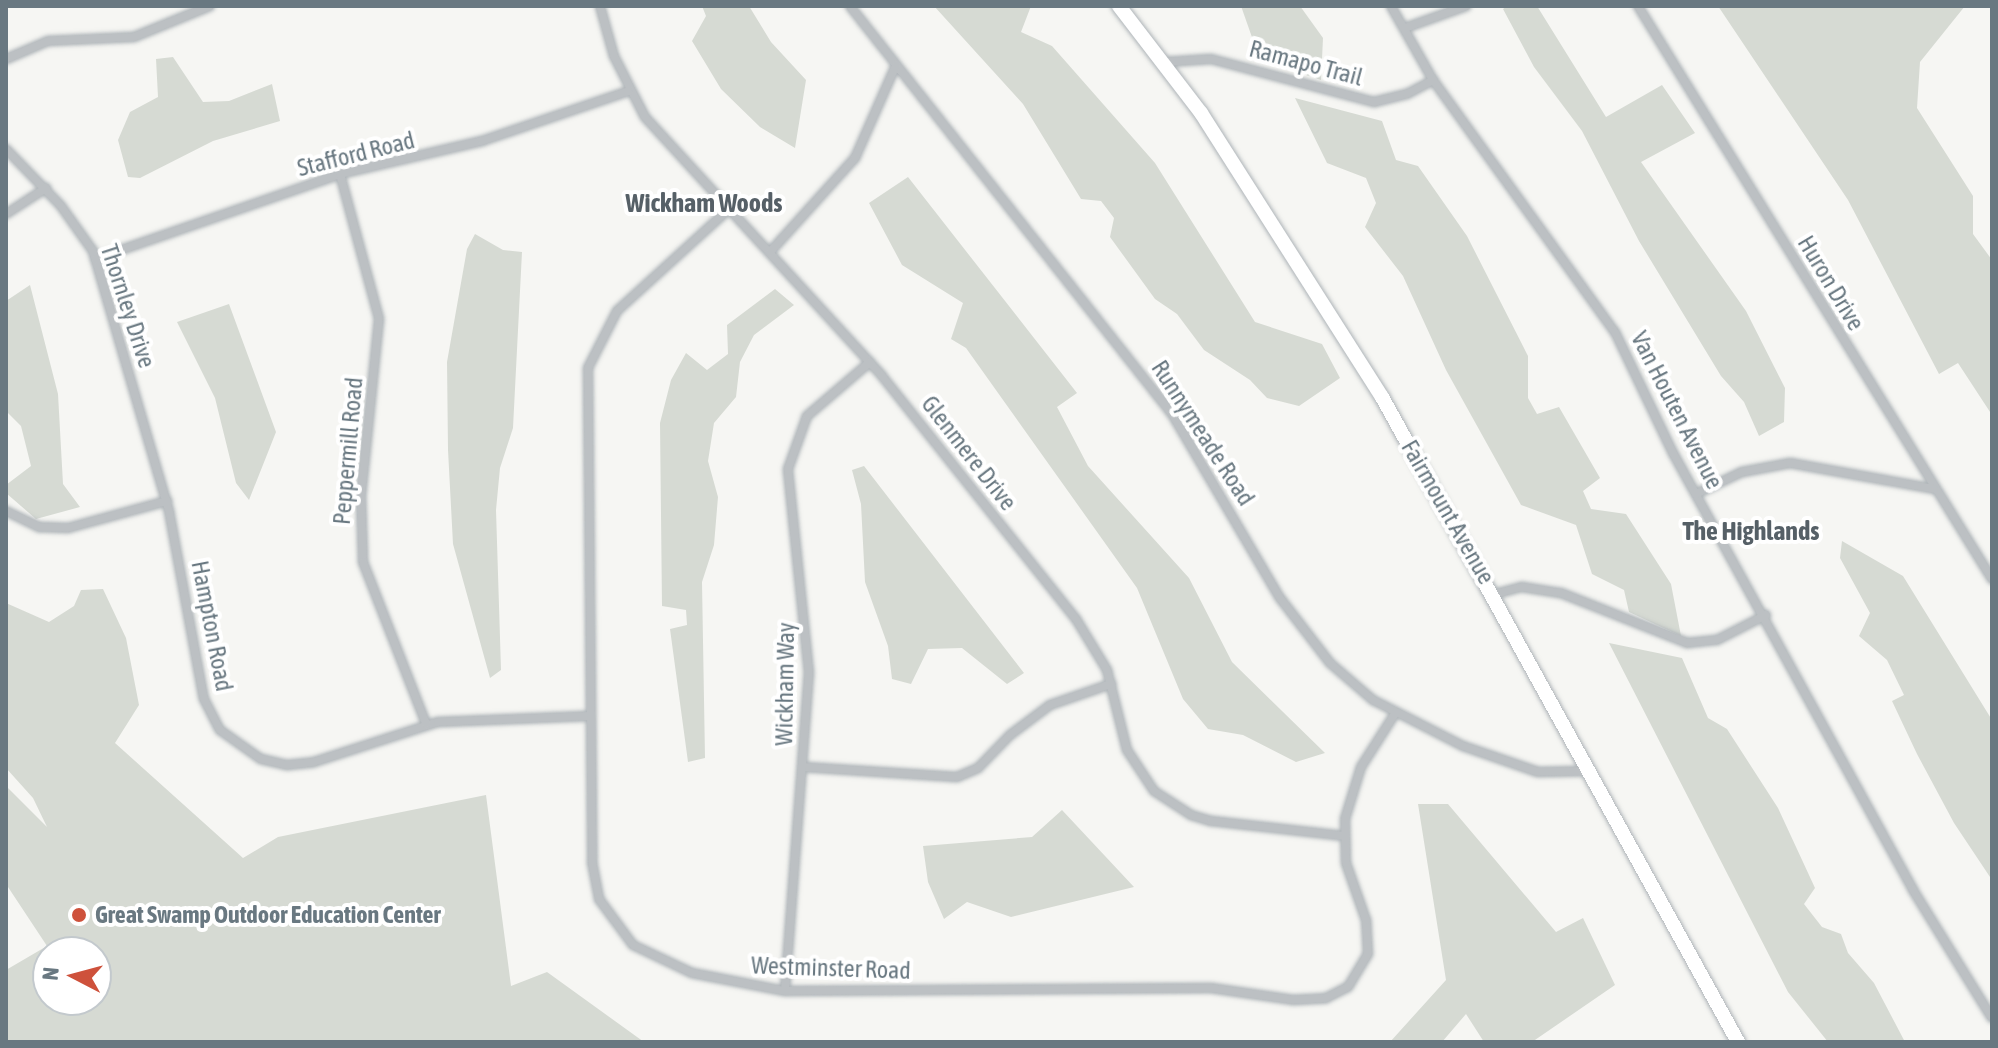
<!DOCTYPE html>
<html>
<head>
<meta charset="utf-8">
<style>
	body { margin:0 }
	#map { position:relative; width:1998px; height:1048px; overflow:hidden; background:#f6f6f3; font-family:"Asap Condensed",sans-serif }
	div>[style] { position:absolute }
	.green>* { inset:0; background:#d6dad3 }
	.roads { filter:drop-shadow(0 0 2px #aeb4b8) drop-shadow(0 0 2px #aeb4b8) }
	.minor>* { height:8px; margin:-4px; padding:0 4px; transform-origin:4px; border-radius:4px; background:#bcc0c3 }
	.secondary>* { height:14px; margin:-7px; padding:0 7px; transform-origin:7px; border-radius:7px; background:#fff }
	.dots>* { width:22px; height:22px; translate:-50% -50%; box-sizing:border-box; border:4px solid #fff; border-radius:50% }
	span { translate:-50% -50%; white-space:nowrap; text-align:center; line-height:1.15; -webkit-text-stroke:8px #fff; paint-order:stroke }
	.street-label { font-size:24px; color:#697881 }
	.poi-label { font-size:24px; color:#697881; font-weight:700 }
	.left { translate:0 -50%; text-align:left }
	.neighbourhood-label { font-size:26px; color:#566067; font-weight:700 }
	.frame { position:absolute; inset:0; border:8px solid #697881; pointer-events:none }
	.north { position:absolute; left:32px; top:936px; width:80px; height:80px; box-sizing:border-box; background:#fff; border:2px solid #c3c9cd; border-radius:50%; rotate:276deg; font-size:22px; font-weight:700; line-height:32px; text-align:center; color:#697881 }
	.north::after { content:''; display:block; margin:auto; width:28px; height:36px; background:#ce513b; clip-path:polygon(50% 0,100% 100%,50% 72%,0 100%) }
</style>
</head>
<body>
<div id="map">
	<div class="green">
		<div style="clip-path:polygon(702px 6px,749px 6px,771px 42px,806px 80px,795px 148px,760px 127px,721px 89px,692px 41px,706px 16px)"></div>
		<div style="clip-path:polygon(934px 6px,1031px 6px,1021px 32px,1052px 46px,1155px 163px,1255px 322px,1322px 344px,1340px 378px,1299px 406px,1267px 398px,1250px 380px,1204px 350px,1177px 314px,1155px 299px,1110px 237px,1114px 218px,1101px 201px,1081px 199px,1023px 104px)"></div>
		<div style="clip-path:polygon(1241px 6px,1300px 6px,1323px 38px,1321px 80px,1260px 60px)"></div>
		<div style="clip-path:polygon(1507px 6px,1537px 6px,1606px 117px,1662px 85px,1695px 133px,1641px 162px,1746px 311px,1785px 388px,1784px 422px,1759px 436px,1744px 402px,1721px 376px,1639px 241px,1582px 131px,1534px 67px,1503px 9px)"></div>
		<div style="clip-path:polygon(1718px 6px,1965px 6px,1920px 62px,1917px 108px,1973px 196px,1973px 234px,1992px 260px,1992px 415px,1958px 363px,1939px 374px,1848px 200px)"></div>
		<div style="clip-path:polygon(173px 57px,203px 102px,229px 101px,272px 84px,280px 121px,213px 141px,140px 178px,128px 177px,118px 140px,130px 112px,158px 97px,156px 59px)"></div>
		<div style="clip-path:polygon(1295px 98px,1382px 121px,1396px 160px,1418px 166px,1467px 236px,1528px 356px,1528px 398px,1537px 414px,1559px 407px,1600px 478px,1583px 491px,1591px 509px,1626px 514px,1671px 584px,1681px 636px,1629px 612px,1624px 590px,1592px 574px,1576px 525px,1521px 505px,1446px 370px,1403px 276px,1365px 227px,1376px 203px,1366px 178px,1327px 163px)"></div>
		<div style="clip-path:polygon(908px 177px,1077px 393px,1057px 407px,1088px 466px,1189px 578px,1232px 662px,1325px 753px,1296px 762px,1243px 735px,1208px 729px,1183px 699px,1137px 588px,966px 348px,951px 339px,963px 303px,902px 265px,869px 203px)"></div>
		<div style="clip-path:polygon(475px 234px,503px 250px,522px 252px,513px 428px,500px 468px,496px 510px,501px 670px,490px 678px,453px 544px,448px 450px,447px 362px,467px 249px)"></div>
		<div style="clip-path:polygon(30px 285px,58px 394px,63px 484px,80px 507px,36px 519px,6px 493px,6px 485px,31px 466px,21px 426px,6px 411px,6px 301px)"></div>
		<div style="clip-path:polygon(775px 289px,794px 305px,754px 335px,740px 362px,736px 397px,714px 423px,708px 461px,718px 497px,714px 545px,702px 582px,705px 758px,688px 762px,670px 629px,687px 625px,686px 610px,662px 606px,660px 423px,671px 380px,686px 353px,707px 370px,728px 354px,727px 325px)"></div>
		<div style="clip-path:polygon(229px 304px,276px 432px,249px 500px,236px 483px,215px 398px,177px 322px)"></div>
		<div style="clip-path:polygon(864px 466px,1024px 673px,1007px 684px,962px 648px,928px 649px,911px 684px,892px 679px,888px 646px,865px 582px,861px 504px,852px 470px)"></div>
		<div style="clip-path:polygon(1842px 541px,1903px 576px,1992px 720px,1992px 880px,1954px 823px,1917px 754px,1892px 701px,1904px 695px,1887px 660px,1859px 636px,1870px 613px,1840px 558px)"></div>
		<div style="clip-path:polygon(evenodd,103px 589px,126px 638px,139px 705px,115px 743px,243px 858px,278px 837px,486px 795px,511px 986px,547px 972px,644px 1042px,6px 1042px,6px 970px,47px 946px,6px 884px,6px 786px,47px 827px,33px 798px,6px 768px,6px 603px,49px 622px,74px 606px,81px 590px,103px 589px,48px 952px,96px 952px,96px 1000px,48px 1000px,48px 952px)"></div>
		<div style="clip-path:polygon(1609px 643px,1682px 658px,1708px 718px,1727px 729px,1778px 808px,1815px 888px,1804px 904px,1822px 927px,1841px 934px,1848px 953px,1874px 983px,1905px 1042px,1828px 1042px,1788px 992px)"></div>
		<div style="clip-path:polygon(1418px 804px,1448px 804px,1556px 932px,1583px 918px,1615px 985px,1532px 1042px,1484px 1042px,1466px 1014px,1442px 1042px,1390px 1042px,1446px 980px)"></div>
		<div style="clip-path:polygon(1062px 810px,1134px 887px,1011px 917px,967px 902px,944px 919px,928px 882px,923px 846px,1032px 837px)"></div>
	</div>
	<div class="roads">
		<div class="minor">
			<div style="left:600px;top:6px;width:52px;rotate:74.4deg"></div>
			<div style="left:614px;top:56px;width:68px;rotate:63.1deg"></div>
			<div style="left:645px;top:117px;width:351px;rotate:47.5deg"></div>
			<div style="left:882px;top:376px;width:311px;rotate:51.4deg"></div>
			<div style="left:1076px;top:619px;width:60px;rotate:58.7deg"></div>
			<div style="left:1107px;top:670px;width:82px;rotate:76deg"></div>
			<div style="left:1127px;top:750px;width:49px;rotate:56.6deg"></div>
			<div style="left:1154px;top:791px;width:44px;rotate:33deg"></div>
			<div style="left:1191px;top:815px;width:21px;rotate:17deg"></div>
			<div style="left:1211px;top:821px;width:134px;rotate:6.4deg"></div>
			<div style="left:850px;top:6px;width:520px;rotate:51.72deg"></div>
			<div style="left:1172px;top:414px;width:213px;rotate:59.6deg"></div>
			<div style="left:1280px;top:598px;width:82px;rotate:52.4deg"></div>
			<div style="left:1330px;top:663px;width:57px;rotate:40.7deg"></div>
			<div style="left:1373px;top:700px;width:101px;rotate:27.1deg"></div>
			<div style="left:1463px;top:746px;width:79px;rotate:19.1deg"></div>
			<div style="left:1538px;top:772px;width:50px;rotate:-1.1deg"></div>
			<div style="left:1391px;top:6px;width:85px;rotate:60.4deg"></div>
			<div style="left:1433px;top:80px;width:311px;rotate:54.2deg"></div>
			<div style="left:1615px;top:332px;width:134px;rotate:64.4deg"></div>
			<div style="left:1673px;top:453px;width:499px;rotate:61.2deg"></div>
			<div style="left:1913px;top:890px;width:150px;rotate:58.3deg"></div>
			<div style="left:1638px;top:6px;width:674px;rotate:58.29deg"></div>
			<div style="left:1405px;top:28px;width:65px;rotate:-19.8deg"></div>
			<div style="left:6px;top:59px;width:46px;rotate:-23.2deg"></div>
			<div style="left:48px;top:41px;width:86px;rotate:-2.7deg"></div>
			<div style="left:134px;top:37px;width:82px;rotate:-22.2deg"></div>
			<div style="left:1165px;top:62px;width:46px;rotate:-3.7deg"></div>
			<div style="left:1211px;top:59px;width:169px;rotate:14.8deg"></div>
			<div style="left:1374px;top:102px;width:34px;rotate:-14deg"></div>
			<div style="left:1407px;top:94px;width:30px;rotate:-28deg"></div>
			<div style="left:6px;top:149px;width:79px;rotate:46deg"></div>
			<div style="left:61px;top:206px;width:55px;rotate:54.6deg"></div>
			<div style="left:93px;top:251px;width:271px;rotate:73.7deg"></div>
			<div style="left:169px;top:511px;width:191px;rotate:79.5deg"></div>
			<div style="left:204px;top:699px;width:35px;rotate:63deg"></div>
			<div style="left:220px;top:730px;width:50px;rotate:35.3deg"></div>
			<div style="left:261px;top:759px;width:27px;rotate:13deg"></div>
			<div style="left:287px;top:765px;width:27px;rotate:-6deg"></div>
			<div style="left:314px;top:762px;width:130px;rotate:-17.9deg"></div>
			<div style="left:438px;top:722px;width:152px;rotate:-2.3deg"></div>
			<div style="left:340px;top:174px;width:150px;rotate:74.9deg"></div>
			<div style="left:379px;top:319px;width:179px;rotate:95.8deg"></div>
			<div style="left:361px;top:497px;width:65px;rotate:88.2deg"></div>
			<div style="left:363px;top:562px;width:174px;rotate:68.7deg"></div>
			<div style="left:729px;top:209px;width:151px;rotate:137.7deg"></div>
			<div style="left:617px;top:311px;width:64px;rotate:117deg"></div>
			<div style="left:588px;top:368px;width:494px;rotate:89.5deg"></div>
			<div style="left:592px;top:862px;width:38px;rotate:79deg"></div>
			<div style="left:599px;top:899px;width:57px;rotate:53.5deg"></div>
			<div style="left:633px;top:945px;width:65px;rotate:25.4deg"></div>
			<div style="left:692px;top:973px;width:95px;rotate:11deg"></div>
			<div style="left:785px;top:991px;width:426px;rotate:-0.4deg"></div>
			<div style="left:1211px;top:988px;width:83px;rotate:8.3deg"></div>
			<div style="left:1293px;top:1000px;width:33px;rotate:-3deg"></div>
			<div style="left:1326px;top:998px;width:25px;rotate:-27deg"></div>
			<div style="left:1348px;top:987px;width:39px;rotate:-59deg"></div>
			<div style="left:1368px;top:954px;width:34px;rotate:-93deg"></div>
			<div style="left:1366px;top:920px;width:60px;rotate:-109.3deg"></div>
			<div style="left:1346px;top:863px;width:44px;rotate:-91.3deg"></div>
			<div style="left:1345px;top:819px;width:54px;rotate:-72.9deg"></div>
			<div style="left:1361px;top:767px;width:65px;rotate:-57.5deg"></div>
			<div style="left:6px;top:214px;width:48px;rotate:-33deg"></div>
			<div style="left:770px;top:252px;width:127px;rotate:-47.9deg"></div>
			<div style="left:855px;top:158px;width:102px;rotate:-66.2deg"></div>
			<div style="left:95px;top:259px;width:259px;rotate:-19.1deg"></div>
			<div style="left:340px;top:174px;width:146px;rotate:-13.1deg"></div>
			<div style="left:482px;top:141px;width:155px;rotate:-18.8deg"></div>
			<div style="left:1696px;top:494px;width:51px;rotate:-25.6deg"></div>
			<div style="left:1742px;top:472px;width:49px;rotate:-10.6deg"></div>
			<div style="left:1790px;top:463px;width:146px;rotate:10.2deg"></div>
			<div style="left:6px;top:511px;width:37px;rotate:26deg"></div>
			<div style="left:39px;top:527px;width:29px;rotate:2deg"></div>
			<div style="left:68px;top:528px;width:103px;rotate:-15.3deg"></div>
			<div style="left:1495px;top:594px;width:28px;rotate:-15deg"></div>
			<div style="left:1522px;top:587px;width:39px;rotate:9deg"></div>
			<div style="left:1561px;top:593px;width:136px;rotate:21.6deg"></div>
			<div style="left:1687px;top:643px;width:30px;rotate:-6deg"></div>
			<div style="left:1717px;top:640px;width:55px;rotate:-27deg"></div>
			<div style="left:803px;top:767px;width:154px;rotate:3.7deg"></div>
			<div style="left:957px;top:777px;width:23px;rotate:-23deg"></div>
			<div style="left:978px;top:768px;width:46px;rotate:-45.9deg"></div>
			<div style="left:1010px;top:735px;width:50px;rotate:-36.9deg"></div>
			<div style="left:1050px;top:705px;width:65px;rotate:-19deg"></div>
			<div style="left:785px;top:991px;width:319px;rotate:-85.7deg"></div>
			<div style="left:809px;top:673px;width:205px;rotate:-95.9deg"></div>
			<div style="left:788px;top:469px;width:56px;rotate:-70.3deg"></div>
			<div style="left:807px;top:416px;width:83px;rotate:-40.6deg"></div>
		</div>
		<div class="secondary">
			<div style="left:1119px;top:6px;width:135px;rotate:52.5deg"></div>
			<div style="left:1201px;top:113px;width:337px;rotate:57.5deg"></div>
			<div style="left:1382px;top:397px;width:737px;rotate:61.1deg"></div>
		</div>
	</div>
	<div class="dots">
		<div style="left:79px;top:915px;background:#ce513b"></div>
	</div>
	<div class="street-label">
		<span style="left:1306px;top:63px;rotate:15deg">Ramapo Trail</span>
		<span style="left:356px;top:154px;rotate:-14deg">Stafford Road</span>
		<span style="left:1831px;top:283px;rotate:59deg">Huron Drive</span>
		<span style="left:128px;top:306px;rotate:72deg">Thornley Drive</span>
		<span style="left:1677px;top:410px;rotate:63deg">Van Houten Avenue</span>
		<span style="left:1203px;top:433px;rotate:57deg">Runnymeade Road</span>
		<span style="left:348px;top:451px;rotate:-85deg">Peppermill Road</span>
		<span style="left:969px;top:453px;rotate:52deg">Glenmere Drive</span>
		<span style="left:1448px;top:512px;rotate:60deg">Fairmount Avenue</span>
		<span style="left:212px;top:626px;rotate:79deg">Hampton Road</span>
		<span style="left:785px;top:684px;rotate:-89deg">Wickham Way</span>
		<span style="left:831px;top:968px;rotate:2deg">Westminster Road</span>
	</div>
	<div class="poi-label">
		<span class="left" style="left:95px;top:915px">Great Swamp Outdoor Education Center</span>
	</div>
	<div class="neighbourhood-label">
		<span style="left:704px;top:204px">Wickham Woods</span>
		<span style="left:1751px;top:532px">The Highlands</span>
	</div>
	<div class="frame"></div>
	<div class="north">N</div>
</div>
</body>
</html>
